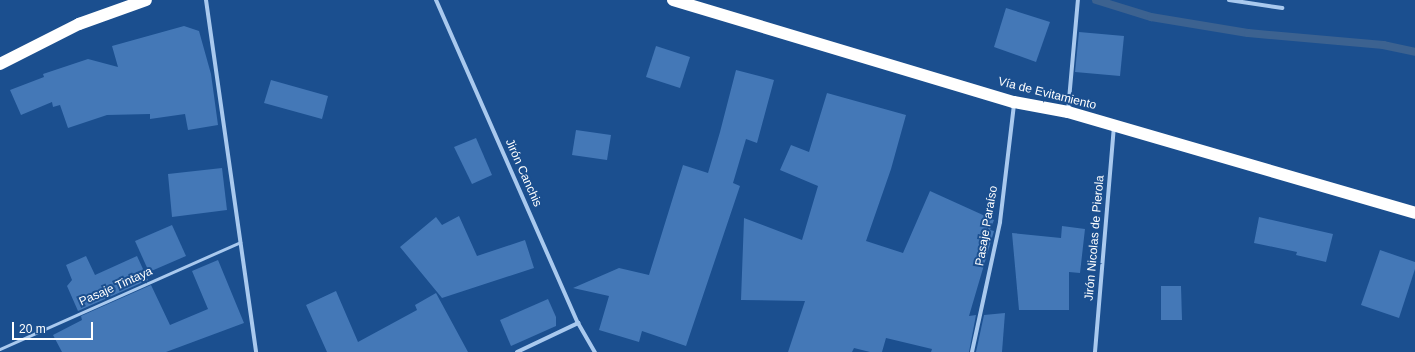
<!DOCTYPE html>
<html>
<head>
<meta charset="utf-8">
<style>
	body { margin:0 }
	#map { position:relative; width:1415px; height:352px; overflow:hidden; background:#1b4f8f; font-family:Helvetica,sans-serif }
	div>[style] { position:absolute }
	.stream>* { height:8px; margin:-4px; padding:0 4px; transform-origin:4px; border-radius:4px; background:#3c6290 }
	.building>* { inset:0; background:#4478b7 }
	.lane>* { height:3px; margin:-1.5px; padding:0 1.5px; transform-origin:1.5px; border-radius:1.5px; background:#a9c9ee }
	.street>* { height:4px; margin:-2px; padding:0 2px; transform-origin:2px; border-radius:2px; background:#a9c9ee }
	.highway>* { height:12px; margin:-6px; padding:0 6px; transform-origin:6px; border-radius:6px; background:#fff }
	span { translate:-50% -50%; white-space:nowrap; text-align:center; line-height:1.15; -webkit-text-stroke:4px #1b4f8f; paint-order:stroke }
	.street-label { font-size:12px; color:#fff }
	.scale { position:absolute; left:12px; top:322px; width:81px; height:18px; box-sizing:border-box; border:2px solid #fff; border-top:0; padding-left:5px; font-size:12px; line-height:14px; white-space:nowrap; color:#fff; -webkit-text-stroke:3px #1b4f8f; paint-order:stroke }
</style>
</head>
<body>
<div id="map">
	<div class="stream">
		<div style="left:1096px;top:0;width:58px;rotate:17.2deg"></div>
		<div style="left:1151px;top:17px;width:98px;rotate:9.4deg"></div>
		<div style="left:1248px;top:33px;width:136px;rotate:5.1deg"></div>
		<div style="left:1383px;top:45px;width:33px;rotate:12deg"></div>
	</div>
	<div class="building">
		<div style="clip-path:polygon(1006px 8px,1050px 22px,1036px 62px,994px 47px)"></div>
		<div style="clip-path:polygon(184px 26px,199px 31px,211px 74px,218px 125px,188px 130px,185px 114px,150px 119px,150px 114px,107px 115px,68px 128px,60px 105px,53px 107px,52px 102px,21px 115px,10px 90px,44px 77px,43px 74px,88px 59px,118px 67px,112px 46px)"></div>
		<div style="clip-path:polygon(1079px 32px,1124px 36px,1120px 76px,1075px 72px)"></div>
		<div style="clip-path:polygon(656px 46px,690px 57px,680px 88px,646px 77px)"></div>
		<div style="clip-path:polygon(736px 70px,774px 80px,757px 143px,746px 139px,733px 183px,740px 186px,686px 346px,642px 331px,639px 342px,599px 330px,609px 296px,573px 288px,619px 268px,649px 275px,683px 165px,708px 173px,720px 132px)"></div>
		<div style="clip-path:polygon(271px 80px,328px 96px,322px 119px,264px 103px)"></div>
		<div style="clip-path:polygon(827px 93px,906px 115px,891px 169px,866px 241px,903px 253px,930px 191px,994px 220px,990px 230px,994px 231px,969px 316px,976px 315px,969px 352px,931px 352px,932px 349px,886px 338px,882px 352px,870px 352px,854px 348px,852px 352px,788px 352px,805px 301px,741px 300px,744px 218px,802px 240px,818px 186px,780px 170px,791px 145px,809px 152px)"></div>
		<div style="clip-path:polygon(576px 130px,611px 135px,607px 160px,572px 155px)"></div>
		<div style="clip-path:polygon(476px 138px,492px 175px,472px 184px,454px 147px)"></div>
		<div style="clip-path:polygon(222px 168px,227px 210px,172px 217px,168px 174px)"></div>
		<div style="clip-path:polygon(459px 216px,477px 256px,525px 240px,534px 268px,442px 298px,400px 247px,436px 217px,442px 225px)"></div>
		<div style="clip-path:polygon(1259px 217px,1333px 234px,1326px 262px,1296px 255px,1297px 252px,1254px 243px)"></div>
		<div style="clip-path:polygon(172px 225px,186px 256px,149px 272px,135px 241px)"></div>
		<div style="clip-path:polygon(1062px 226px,1085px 229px,1080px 273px,1069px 272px,1069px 310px,1019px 310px,1012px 233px,1061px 238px)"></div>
		<div style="clip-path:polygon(1380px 250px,1415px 262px,1415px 269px,1399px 318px,1361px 305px)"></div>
		<div style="clip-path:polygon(86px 256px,95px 275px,137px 256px,148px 280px,78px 311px,67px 286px,72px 280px,66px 265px)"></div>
		<div style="clip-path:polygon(218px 260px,244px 323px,166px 352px,62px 352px,53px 335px,82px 320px,81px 316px,151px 285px,170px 325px,208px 309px,192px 271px)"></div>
		<div style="clip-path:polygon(1161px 286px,1181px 286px,1182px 320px,1161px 320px)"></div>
		<div style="clip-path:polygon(336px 291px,358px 342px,417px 310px,415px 305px,436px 293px,468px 352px,327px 352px,306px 305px)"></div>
		<div style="clip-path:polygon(548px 299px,556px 317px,556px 326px,511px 346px,500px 320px)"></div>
		<div style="clip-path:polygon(1005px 313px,1002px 352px,976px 352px,984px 315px)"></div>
	</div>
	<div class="lane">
		<div style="left:0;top:349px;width:263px;rotate:-24deg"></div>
	</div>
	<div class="street">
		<div style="left:206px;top:0;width:356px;rotate:81.9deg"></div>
		<div style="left:436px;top:0;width:353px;rotate:66.3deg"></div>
		<div style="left:578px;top:323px;width:34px;rotate:60deg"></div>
		<div style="left:1229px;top:0;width:54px;rotate:8.6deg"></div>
		<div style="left:1068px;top:111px;width:111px;rotate:-84.9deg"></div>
		<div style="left:517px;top:352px;width:68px;rotate:-25.4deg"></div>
		<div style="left:972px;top:352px;width:133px;rotate:-77.8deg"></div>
		<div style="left:1000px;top:222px;width:119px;rotate:-83.2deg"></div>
		<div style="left:1095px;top:352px;width:226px;rotate:-85.2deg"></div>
	</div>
	<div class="highway">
		<div style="left:673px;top:0;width:356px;rotate:16.7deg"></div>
		<div style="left:1014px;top:102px;width:55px;rotate:10.5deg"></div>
		<div style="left:1068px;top:112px;width:361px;rotate:16.2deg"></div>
		<div style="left:0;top:64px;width:89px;rotate:-26.9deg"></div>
		<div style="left:79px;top:24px;width:71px;rotate:-19.7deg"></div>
	</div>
	<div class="street-label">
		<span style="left:1047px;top:94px;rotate:14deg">Vía de Evitamiento</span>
		<span style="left:523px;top:173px;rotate:66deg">Jirón Canchis</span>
		<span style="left:987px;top:226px;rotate:-80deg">Pasaje Paraíso</span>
		<span style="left:1095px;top:238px;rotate:-85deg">Jirón Nicolas de Pierola</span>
		<span style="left:116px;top:287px;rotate:-24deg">Pasaje Tintaya</span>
	</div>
	<div class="scale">20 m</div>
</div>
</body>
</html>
